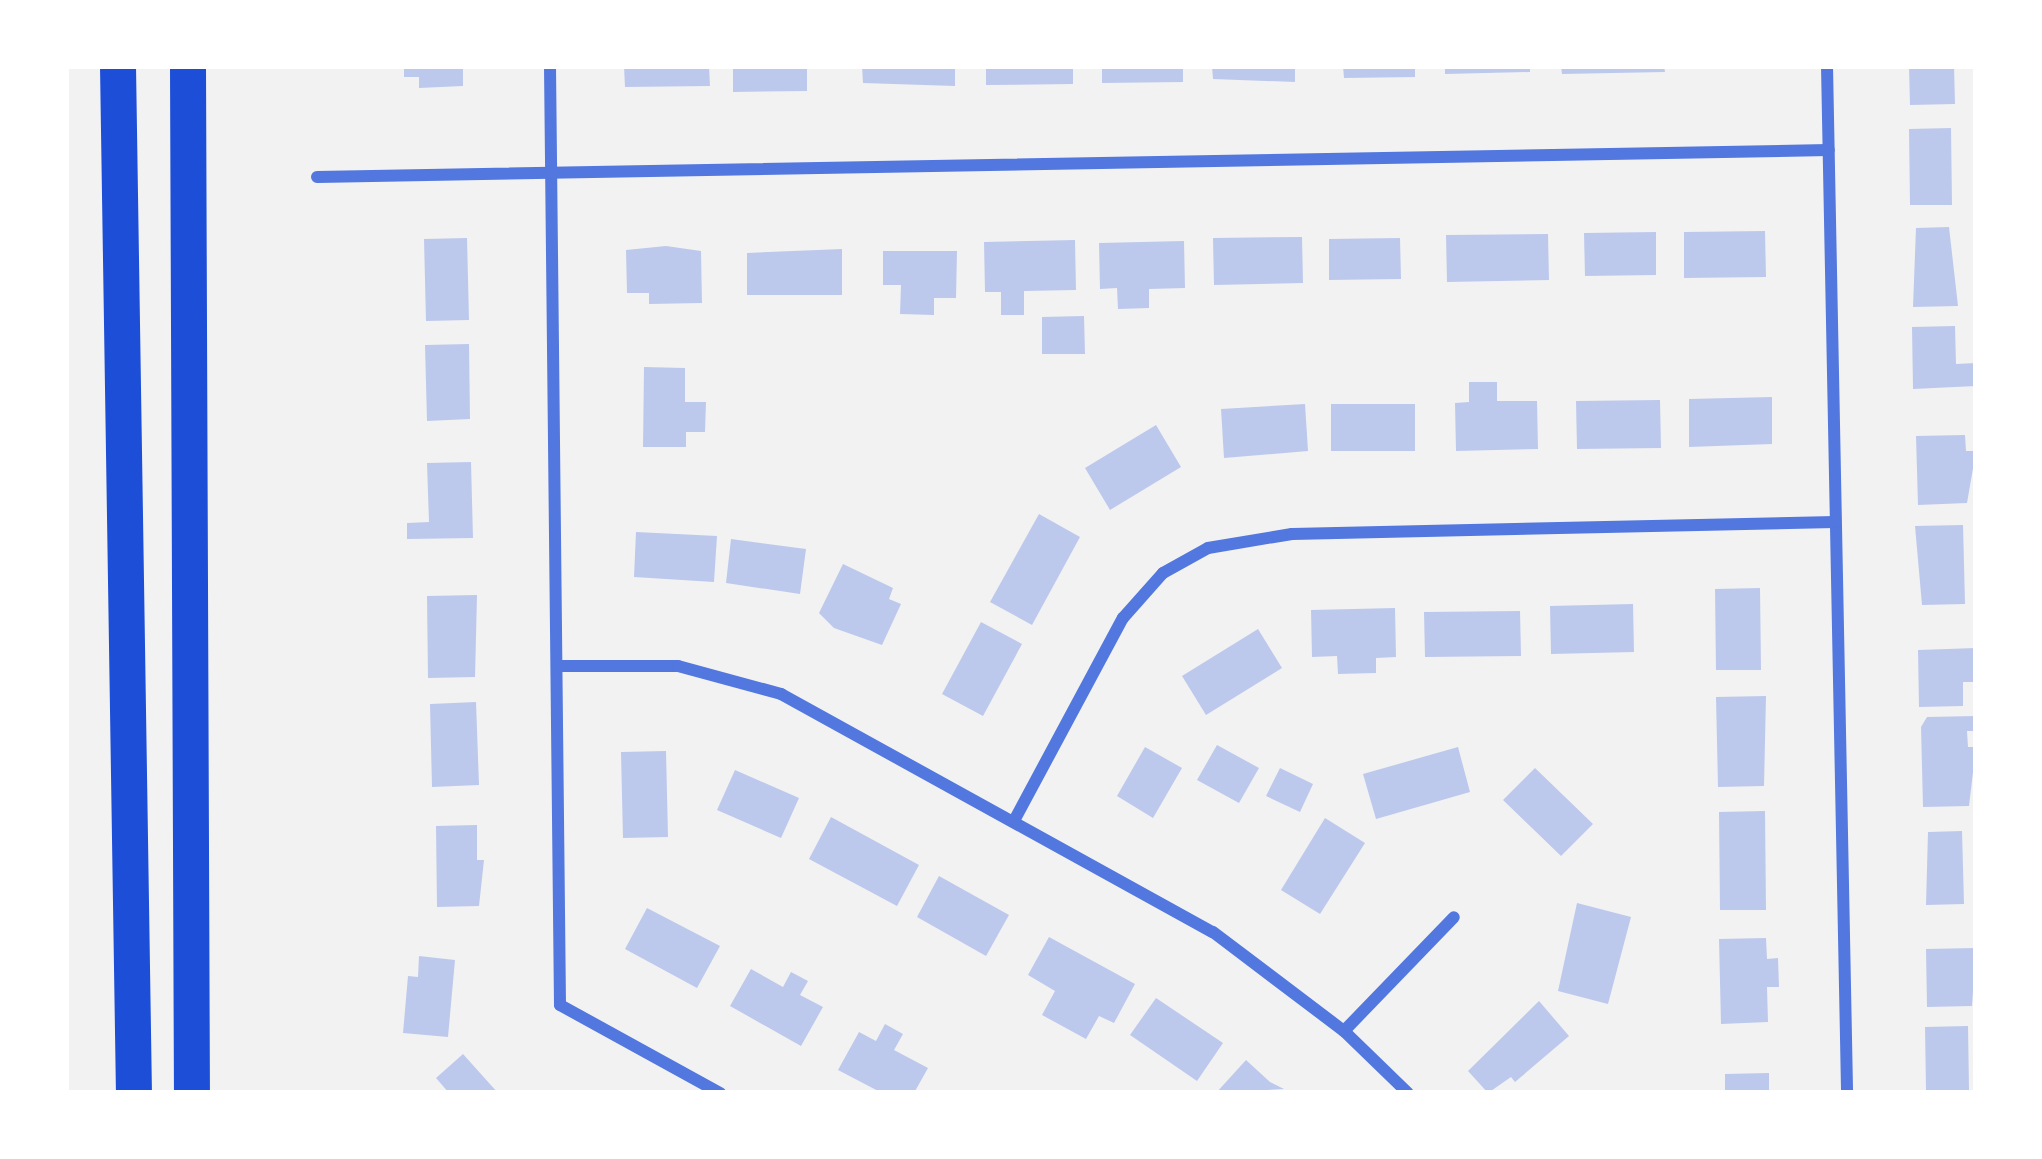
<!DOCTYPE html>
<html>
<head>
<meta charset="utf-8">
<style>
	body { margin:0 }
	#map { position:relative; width:2042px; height:1159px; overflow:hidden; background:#f2f2f2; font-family:"Roboto Condensed",sans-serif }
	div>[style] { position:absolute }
	.building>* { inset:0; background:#bdc9ec }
	.minor>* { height:12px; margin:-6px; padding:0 6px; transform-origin:6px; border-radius:6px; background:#5277de }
	.motorway>* { height:36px; margin:-18px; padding:0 18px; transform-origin:18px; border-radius:18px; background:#1d4ed8 }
	span { translate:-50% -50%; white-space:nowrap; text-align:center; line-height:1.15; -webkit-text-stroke:9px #fff; paint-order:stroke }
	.frame { position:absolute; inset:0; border:69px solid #fff; pointer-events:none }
</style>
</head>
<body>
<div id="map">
	<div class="building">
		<div style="clip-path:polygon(404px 66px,463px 66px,463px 86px,419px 88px,419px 77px,404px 77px)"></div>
		<div style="clip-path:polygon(624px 66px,709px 66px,710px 86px,625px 87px)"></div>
		<div style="clip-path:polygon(733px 66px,807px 66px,807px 91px,733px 92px)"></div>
		<div style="clip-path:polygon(862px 66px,955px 66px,955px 86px,863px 83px)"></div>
		<div style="clip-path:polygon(986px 66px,1073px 66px,1073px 84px,986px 85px)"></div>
		<div style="clip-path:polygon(1102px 66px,1183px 66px,1183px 82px,1102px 83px)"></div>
		<div style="clip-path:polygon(1212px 66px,1295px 66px,1295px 82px,1213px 79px)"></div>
		<div style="clip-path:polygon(1343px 66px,1415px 66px,1415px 77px,1344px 78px)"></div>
		<div style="clip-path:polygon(1445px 66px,1530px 66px,1530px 72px,1445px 74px)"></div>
		<div style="clip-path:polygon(1561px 66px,1664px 66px,1665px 72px,1562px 74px)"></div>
		<div style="clip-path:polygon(1909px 66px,1954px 66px,1955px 104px,1910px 105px)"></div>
		<div style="clip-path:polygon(1951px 128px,1952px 205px,1910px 205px,1909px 129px)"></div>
		<div style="clip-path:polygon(1949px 227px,1958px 306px,1913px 307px,1916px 228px)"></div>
		<div style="clip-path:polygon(1765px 231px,1766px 277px,1684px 278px,1684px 232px)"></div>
		<div style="clip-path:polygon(1656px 232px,1656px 275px,1585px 276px,1584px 233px)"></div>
		<div style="clip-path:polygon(1548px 234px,1549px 280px,1447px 282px,1446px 235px)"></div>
		<div style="clip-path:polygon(1302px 237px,1303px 283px,1214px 285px,1213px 238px)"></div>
		<div style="clip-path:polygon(467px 238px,469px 320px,426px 321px,424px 239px)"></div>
		<div style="clip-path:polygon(1400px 238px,1401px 279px,1329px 280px,1329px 239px)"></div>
		<div style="clip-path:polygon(1075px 240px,1076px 290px,1024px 291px,1024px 315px,1001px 315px,1001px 292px,985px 292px,984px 242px)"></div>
		<div style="clip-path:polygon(1184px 241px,1185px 288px,1149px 289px,1149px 308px,1118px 309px,1117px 288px,1100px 289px,1099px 243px)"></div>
		<div style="clip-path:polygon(666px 246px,701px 251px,702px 303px,649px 304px,649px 293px,627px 293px,626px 250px)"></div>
		<div style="clip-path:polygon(842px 249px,842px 295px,747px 295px,747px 253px)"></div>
		<div style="clip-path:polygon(883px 251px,957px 251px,956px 298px,934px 298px,934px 315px,900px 314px,901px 285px,883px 285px)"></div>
		<div style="clip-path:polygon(1084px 316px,1085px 354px,1042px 354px,1042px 317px)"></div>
		<div style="clip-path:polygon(1955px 326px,1956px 364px,1976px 363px,1976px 386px,1913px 389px,1912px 327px)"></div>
		<div style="clip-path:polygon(469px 344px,470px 419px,427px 421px,425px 345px)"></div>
		<div style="clip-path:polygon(644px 367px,685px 368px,685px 402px,706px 402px,705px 432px,686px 432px,686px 447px,643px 447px)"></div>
		<div style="clip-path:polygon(1469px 382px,1497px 382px,1497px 401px,1537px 401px,1538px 449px,1456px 451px,1455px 403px,1469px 402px)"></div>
		<div style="clip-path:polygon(1772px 397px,1772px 444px,1689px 447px,1689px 399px)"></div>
		<div style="clip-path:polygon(1660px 400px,1661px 448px,1577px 449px,1576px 401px)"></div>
		<div style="clip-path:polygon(1305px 404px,1308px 451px,1224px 458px,1221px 409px)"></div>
		<div style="clip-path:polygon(1331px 404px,1415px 404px,1415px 451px,1331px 451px)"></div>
		<div style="clip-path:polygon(1156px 425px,1181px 467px,1110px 510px,1085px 468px)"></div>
		<div style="clip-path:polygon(1965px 435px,1966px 451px,1976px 451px,1967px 503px,1918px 505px,1916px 436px)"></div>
		<div style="clip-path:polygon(471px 462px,473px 538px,407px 539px,407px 523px,429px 522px,427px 463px)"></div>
		<div style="clip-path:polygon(1039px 514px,1080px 537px,1032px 625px,990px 602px)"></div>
		<div style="clip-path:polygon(1963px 525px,1965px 604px,1922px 605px,1915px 526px)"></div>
		<div style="clip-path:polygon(636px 532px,717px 536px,714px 582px,634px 577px)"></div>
		<div style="clip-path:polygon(731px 539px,806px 549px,800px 594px,726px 583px)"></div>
		<div style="clip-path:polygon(843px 564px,893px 588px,889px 599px,901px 604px,882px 645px,834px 628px,819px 613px)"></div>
		<div style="clip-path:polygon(1760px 588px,1761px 670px,1716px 670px,1715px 589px)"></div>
		<div style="clip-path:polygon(477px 595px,475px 677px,428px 678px,427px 596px)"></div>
		<div style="clip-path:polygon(1633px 604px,1634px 652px,1551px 654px,1550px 606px)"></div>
		<div style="clip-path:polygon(1395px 608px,1396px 657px,1376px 658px,1376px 673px,1338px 674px,1337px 656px,1312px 657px,1311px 610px)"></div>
		<div style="clip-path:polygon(1520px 611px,1521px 656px,1425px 657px,1424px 612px)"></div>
		<div style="clip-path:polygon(981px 622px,1022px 644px,983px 716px,942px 694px)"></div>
		<div style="clip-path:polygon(1258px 629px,1282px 668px,1206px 715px,1182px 676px)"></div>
		<div style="clip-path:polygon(1976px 648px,1976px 682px,1963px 682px,1963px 706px,1919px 707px,1918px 650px)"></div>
		<div style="clip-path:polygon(1766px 696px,1764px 786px,1718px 787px,1716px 697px)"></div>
		<div style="clip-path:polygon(476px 702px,479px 785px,432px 787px,430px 704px)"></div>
		<div style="clip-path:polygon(1976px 716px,1976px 731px,1967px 731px,1968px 747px,1976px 747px,1969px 806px,1923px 807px,1921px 727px,1927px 717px)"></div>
		<div style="clip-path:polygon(1217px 745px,1259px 768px,1239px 803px,1197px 780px)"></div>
		<div style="clip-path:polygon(1145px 747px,1182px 768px,1153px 818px,1117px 796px)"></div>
		<div style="clip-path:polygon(1458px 747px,1470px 792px,1376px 819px,1363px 774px)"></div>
		<div style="clip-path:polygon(666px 751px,668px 837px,623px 838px,621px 752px)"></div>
		<div style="clip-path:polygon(1280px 768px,1313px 784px,1300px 812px,1266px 796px)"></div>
		<div style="clip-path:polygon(1535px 768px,1593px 824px,1561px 856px,1503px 800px)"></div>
		<div style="clip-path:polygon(735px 770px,799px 798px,781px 838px,717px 810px)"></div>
		<div style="clip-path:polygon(1765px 811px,1766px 910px,1720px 910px,1719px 812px)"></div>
		<div style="clip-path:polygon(831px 817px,919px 865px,897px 906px,809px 859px)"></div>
		<div style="clip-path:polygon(1325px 818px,1365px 843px,1320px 914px,1281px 890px)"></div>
		<div style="clip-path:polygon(477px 825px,477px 860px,484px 860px,479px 906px,437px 907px,436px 826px)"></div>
		<div style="clip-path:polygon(1962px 831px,1964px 904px,1926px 905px,1928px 832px)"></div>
		<div style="clip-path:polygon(939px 876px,1009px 915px,986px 956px,917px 917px)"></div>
		<div style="clip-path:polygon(1577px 903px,1631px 917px,1608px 1004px,1558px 991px)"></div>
		<div style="clip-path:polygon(647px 908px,720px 946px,697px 988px,625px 949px)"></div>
		<div style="clip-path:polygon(1049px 937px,1135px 984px,1114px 1023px,1099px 1016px,1086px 1039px,1042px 1015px,1055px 991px,1028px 975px)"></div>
		<div style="clip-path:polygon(1766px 938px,1767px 959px,1778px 958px,1779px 987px,1767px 987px,1768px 1022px,1721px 1024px,1719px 939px)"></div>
		<div style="clip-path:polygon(1976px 948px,1972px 1006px,1927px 1007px,1926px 949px)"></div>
		<div style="clip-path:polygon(419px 956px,455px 960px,448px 1037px,403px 1033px,408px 976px,418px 977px)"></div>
		<div style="clip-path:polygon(751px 969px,783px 987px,791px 972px,808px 981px,800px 995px,823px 1007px,801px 1046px,730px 1006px)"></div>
		<div style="clip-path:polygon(1156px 998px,1223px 1043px,1197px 1081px,1130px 1035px)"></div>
		<div style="clip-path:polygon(1539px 1001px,1569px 1036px,1515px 1082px,1511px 1077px,1488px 1093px,1468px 1071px)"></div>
		<div style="clip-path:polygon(885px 1024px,903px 1034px,894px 1050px,928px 1068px,914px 1093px,882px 1093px,838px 1070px,859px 1032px,876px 1041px)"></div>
		<div style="clip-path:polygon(1968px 1026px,1969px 1090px,1926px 1090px,1925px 1027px)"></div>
		<div style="clip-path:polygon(463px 1054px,498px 1093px,449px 1093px,436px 1078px)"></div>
		<div style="clip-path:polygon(1246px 1060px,1270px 1082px,1284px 1089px,1216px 1093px)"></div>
		<div style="clip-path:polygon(1769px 1073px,1769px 1093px,1725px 1093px,1725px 1074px)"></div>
	</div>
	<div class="minor">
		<div style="left:550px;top:66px;width:939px;rotate:89.39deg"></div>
		<div style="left:560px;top:1005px;width:183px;rotate:28.8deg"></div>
		<div style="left:1827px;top:66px;width:1027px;rotate:88.88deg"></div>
		<div style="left:317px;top:177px;width:1512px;rotate:-1.02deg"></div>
		<div style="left:557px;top:666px;width:121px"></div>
		<div style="left:678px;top:666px;width:107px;rotate:15.2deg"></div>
		<div style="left:781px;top:694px;width:493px;rotate:28.9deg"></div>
		<div style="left:1213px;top:932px;width:164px;rotate:37.1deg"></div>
		<div style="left:1344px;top:1031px;width:89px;rotate:44.1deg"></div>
		<div style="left:1015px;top:819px;width:228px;rotate:-61.8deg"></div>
		<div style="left:1123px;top:618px;width:60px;rotate:-48.4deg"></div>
		<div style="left:1163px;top:573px;width:51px;rotate:-29.1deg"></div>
		<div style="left:1208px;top:548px;width:85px;rotate:-9.5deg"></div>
		<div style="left:1292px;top:534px;width:543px;rotate:-1.27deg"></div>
		<div style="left:1344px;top:1031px;width:158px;rotate:-46deg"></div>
	</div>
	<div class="motorway">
		<div style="left:118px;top:66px;width:1027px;rotate:89.11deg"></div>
		<div style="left:188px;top:66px;width:1027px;rotate:89.78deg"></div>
	</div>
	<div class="frame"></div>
</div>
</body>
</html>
